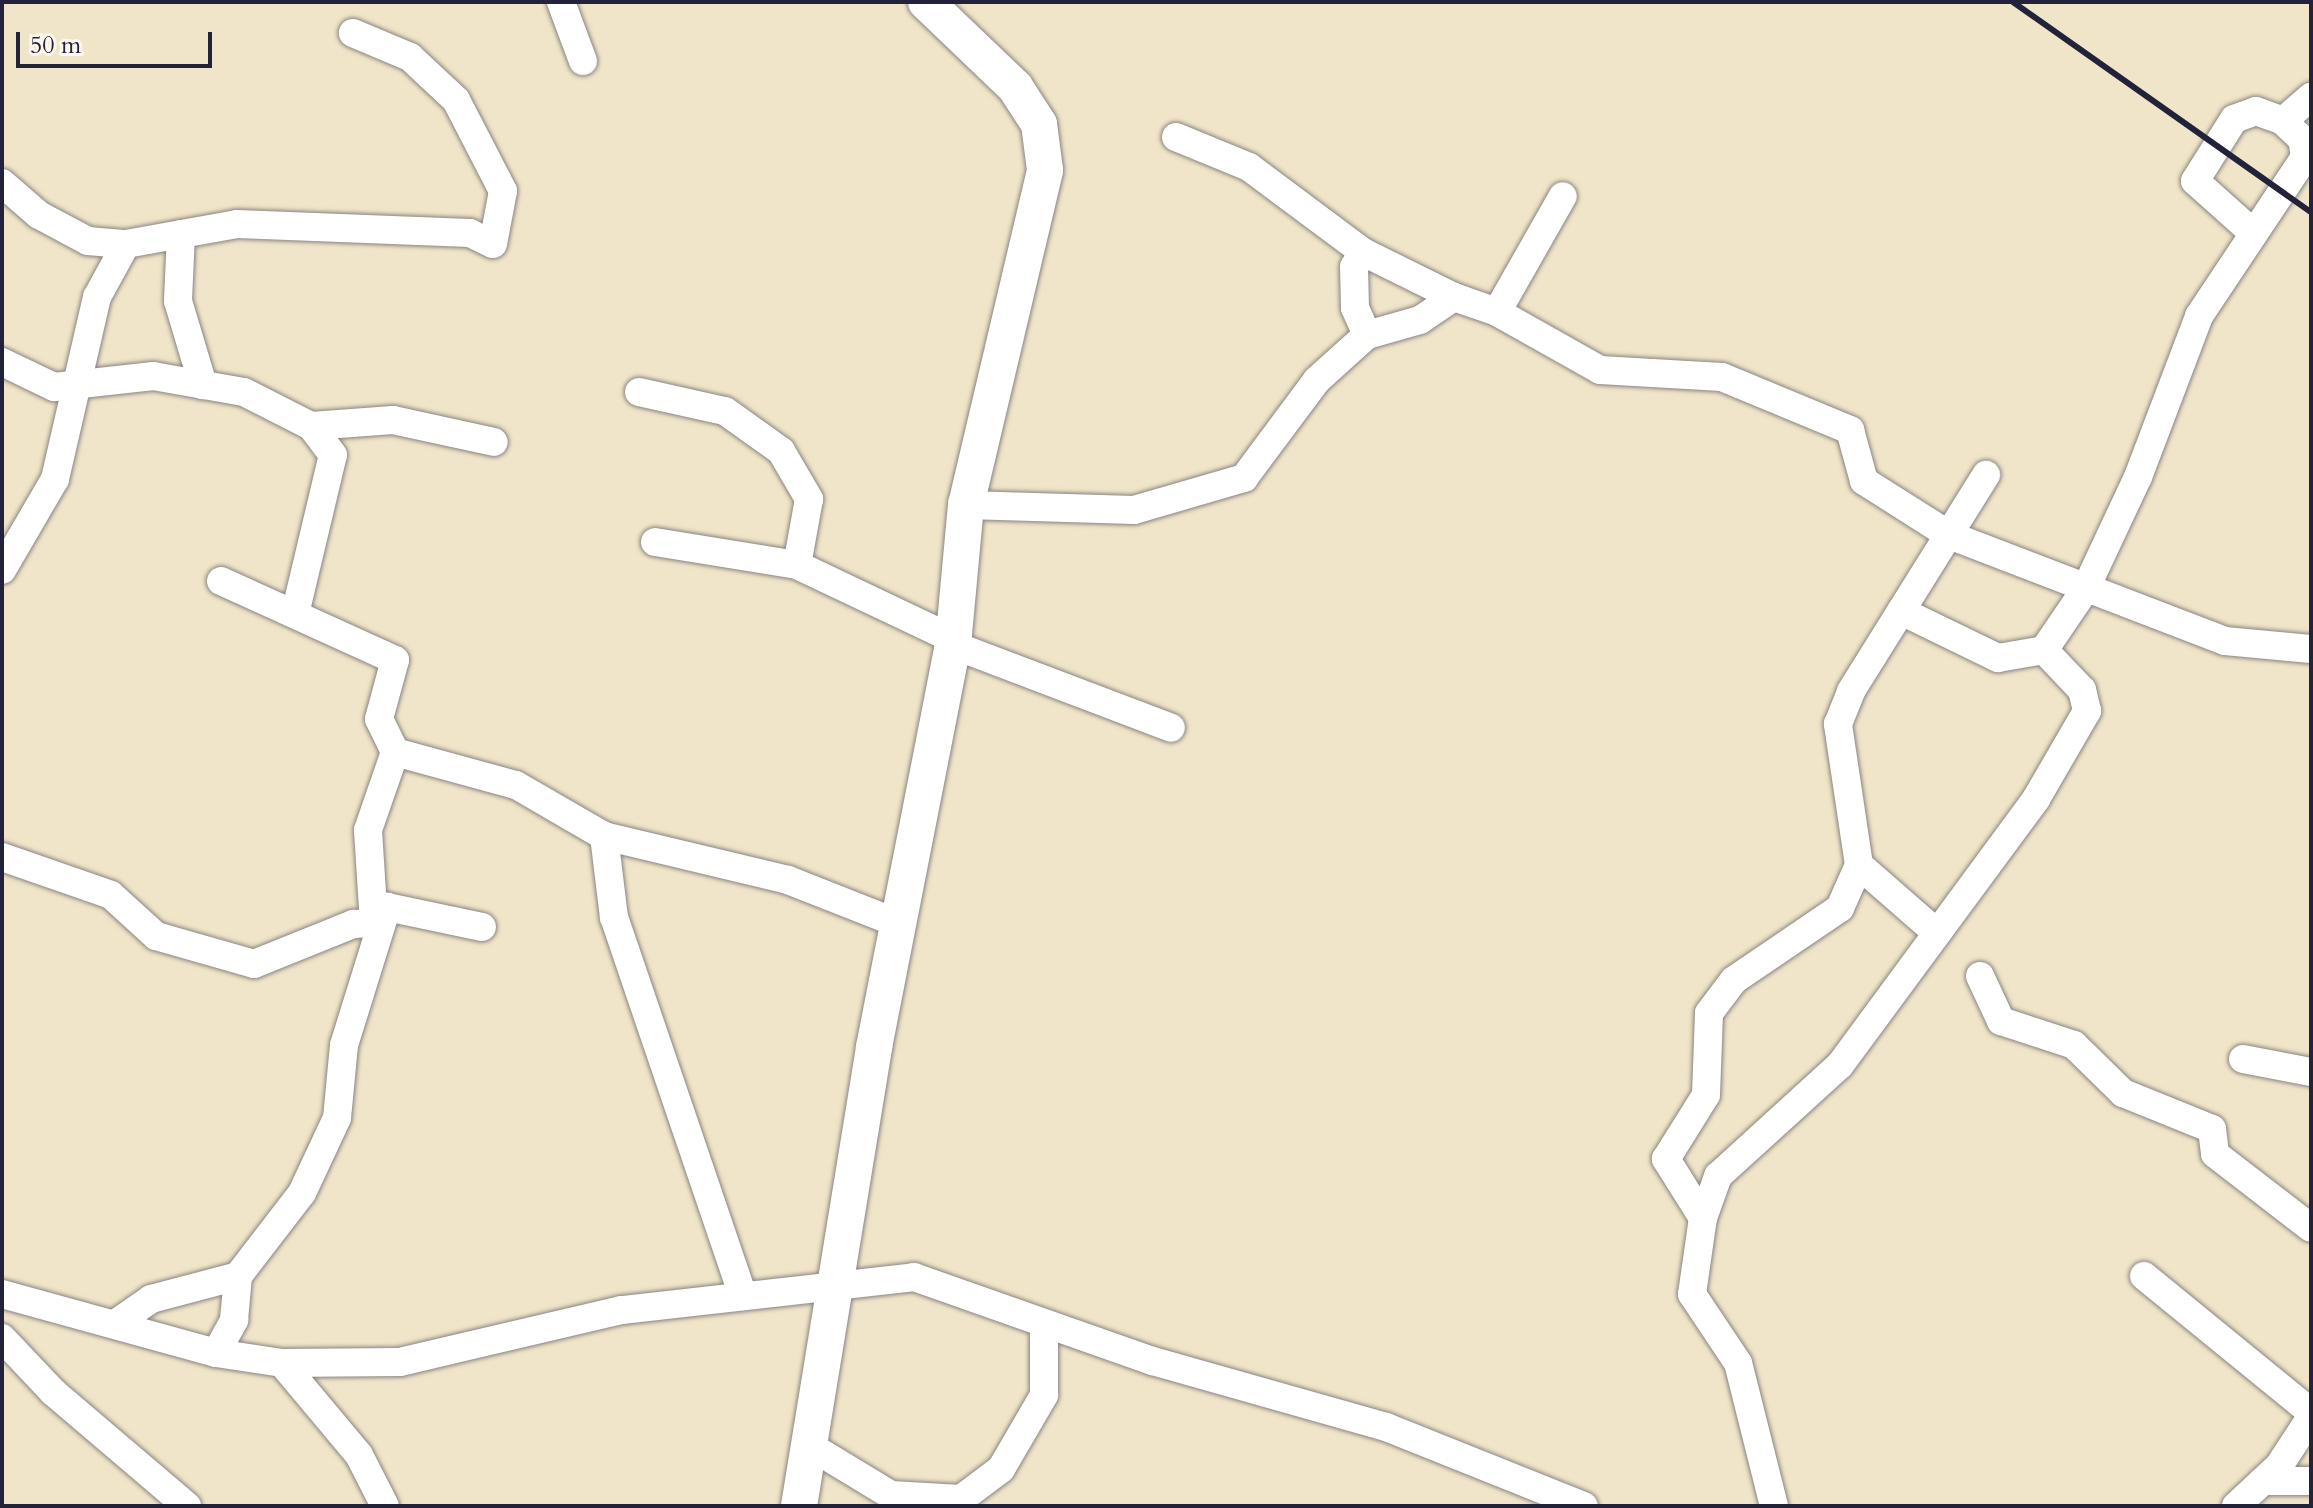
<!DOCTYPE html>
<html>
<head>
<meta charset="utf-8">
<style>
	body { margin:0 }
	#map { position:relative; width:2313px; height:1508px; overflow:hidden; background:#f0e5c8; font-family:Cardo,serif }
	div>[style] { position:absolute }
	.roads { filter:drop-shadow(0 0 2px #898482) drop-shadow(0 0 2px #898482) }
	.minor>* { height:28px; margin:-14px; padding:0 14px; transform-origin:14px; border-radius:14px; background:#fff }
	.tertiary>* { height:36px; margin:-18px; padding:0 18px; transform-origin:18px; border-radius:18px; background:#fff }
	.rail>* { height:6px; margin:-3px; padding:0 3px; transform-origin:3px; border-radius:3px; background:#22223b }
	span { translate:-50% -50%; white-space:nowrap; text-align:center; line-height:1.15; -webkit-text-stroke:6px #fbf7ec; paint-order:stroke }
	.frame { position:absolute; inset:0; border:4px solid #22223b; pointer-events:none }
	.scale { position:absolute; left:16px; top:32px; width:196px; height:36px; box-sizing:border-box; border:4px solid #22223b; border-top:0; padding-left:10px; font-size:24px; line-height:28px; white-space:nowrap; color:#22223b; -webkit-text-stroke:6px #fbf7ec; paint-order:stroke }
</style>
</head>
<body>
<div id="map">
	<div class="roads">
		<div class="minor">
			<div style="left:561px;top:2px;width:63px;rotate:69.6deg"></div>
			<div style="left:1176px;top:137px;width:79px;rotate:22.3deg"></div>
			<div style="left:1249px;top:167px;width:142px;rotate:36.7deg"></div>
			<div style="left:1363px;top:252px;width:17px;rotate:121deg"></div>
			<div style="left:1354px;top:267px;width:41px;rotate:88.6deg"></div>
			<div style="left:1355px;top:308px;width:30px;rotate:66deg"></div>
			<div style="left:2px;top:183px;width:49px;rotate:40.9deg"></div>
			<div style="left:39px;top:215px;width:55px;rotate:28deg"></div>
			<div style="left:88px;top:241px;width:38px;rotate:5deg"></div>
			<div style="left:126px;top:244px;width:60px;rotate:118.7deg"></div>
			<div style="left:97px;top:297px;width:187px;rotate:103deg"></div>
			<div style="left:55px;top:479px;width:105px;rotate:120.2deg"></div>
			<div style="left:2251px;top:231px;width:75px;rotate:-138.2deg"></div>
			<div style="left:2195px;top:181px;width:73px;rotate:-57.8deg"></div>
			<div style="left:2234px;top:119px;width:23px;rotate:-20deg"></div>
			<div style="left:2256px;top:111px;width:29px;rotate:20deg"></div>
			<div style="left:181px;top:234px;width:67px;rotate:92.6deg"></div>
			<div style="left:178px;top:301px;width:88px;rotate:73.4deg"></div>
			<div style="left:126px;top:244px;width:113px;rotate:-10.2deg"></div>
			<div style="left:237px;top:224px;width:233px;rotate:2.2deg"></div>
			<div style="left:470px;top:233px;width:25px;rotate:26deg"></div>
			<div style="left:493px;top:244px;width:54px;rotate:-79.3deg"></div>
			<div style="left:503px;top:191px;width:102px;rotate:-117.3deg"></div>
			<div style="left:456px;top:100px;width:63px;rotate:-136.9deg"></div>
			<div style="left:410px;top:57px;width:62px;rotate:-157.2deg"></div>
			<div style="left:1363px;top:252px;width:102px;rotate:26.3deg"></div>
			<div style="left:1497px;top:312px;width:118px;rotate:29.4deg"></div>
			<div style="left:1600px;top:370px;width:122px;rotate:3.3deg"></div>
			<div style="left:1722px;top:377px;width:139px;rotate:22.5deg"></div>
			<div style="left:1850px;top:430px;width:53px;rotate:74.6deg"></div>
			<div style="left:1864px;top:481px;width:101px;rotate:32.4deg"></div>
			<div style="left:1949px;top:535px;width:296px;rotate:21deg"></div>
			<div style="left:2225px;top:641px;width:86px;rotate:5.3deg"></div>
			<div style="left:2px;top:362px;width:58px;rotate:25.7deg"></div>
			<div style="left:54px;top:387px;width:100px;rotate:-6.3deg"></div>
			<div style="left:153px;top:376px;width:92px;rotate:10deg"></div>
			<div style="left:244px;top:392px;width:75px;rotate:26.9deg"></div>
			<div style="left:311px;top:426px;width:82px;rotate:-4.2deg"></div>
			<div style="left:393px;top:420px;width:103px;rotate:12.3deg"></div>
			<div style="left:639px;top:392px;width:88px;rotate:12.5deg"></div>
			<div style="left:725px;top:411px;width:69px;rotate:35.5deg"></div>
			<div style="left:781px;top:451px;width:56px;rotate:59.7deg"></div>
			<div style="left:809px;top:499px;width:67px;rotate:100.3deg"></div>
			<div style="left:966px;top:505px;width:168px;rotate:1.7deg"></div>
			<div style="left:1134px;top:510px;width:115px;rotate:-16.2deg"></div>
			<div style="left:1244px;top:478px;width:122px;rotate:-53.3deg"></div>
			<div style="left:1317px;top:380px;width:67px;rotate:-42deg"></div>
			<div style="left:1367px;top:335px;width:55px;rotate:-15.8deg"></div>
			<div style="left:1420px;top:320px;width:41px;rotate:-34.1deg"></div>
			<div style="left:1454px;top:297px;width:46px;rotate:19.2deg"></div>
			<div style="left:1497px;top:312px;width:133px;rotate:-60.4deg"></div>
			<div style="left:655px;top:542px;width:144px;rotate:9.2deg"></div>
			<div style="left:797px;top:565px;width:173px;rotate:25.4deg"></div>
			<div style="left:221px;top:581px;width:191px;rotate:24.4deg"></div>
			<div style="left:395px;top:660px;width:61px;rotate:105.2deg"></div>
			<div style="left:379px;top:719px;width:37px;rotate:64deg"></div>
			<div style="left:1901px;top:611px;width:108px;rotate:25.9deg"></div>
			<div style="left:1998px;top:658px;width:47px;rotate:-9.9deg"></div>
			<div style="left:295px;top:614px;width:163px;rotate:-76.6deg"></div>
			<div style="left:333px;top:455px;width:36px;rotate:-127deg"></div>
			<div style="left:953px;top:645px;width:233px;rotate:20.8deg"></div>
			<div style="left:604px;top:836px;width:189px;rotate:13.4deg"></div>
			<div style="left:788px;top:880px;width:117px;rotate:21.5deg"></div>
			<div style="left:2px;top:857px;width:115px;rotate:19.2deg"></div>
			<div style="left:111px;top:895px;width:61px;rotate:42.3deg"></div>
			<div style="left:156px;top:936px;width:102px;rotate:15.9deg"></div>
			<div style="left:254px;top:964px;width:107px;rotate:-22deg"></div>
			<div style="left:353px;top:924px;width:26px;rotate:-2deg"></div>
			<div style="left:387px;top:907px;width:14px;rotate:176deg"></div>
			<div style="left:373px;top:908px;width:78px;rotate:-93.7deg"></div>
			<div style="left:368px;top:830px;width:83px;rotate:-70.9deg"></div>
			<div style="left:395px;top:752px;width:125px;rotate:15.3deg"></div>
			<div style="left:516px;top:785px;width:102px;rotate:30.1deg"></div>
			<div style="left:604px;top:836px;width:82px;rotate:83deg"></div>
			<div style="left:614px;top:917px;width:400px;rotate:71.2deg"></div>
			<div style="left:1937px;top:933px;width:103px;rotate:-138.9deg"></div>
			<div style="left:1859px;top:865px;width:143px;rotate:-98.5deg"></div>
			<div style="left:1838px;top:724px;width:35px;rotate:-68deg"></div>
			<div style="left:1851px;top:691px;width:255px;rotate:-58deg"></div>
			<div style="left:1980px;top:976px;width:50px;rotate:65deg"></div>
			<div style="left:2001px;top:1021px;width:77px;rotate:18.2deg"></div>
			<div style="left:2074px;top:1045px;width:69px;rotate:44.4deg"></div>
			<div style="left:2123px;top:1093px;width:96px;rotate:22deg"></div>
			<div style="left:2212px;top:1129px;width:25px;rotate:83deg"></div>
			<div style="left:2215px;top:1154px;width:121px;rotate:37.6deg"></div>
			<div style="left:2243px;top:1059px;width:69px;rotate:10.8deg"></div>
			<div style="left:1703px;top:1218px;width:45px;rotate:-70.3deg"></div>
			<div style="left:1718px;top:1176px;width:165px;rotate:-42.3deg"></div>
			<div style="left:1840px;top:1065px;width:330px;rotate:-53.6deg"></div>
			<div style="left:2036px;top:799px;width:102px;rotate:-59.9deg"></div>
			<div style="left:2087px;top:711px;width:22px;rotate:-103deg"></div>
			<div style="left:2082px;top:690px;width:55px;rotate:-133.5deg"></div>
			<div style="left:2044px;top:650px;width:73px;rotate:-55.7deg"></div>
			<div style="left:2085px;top:590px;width:125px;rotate:-64.9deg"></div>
			<div style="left:2138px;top:477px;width:172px;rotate:-69.2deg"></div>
			<div style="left:2199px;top:316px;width:191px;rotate:-56.3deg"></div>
			<div style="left:2305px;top:157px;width:18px;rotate:-99deg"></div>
			<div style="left:2302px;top:139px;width:26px;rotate:-137deg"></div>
			<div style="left:2283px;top:121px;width:37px;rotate:-41deg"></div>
			<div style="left:2144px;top:1276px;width:215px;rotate:39.2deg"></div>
			<div style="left:2px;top:1294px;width:222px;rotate:15.4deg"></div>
			<div style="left:216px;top:1353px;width:67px;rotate:8.6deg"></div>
			<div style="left:282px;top:1363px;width:118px;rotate:-0.5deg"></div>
			<div style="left:400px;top:1362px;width:228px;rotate:-13.2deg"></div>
			<div style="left:622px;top:1310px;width:294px;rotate:-6.4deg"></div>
			<div style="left:914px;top:1277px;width:253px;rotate:19.4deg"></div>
			<div style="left:1153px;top:1361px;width:242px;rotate:15.8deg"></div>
			<div style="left:1386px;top:1427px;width:213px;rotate:21.8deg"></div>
			<div style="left:115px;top:1324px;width:44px;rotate:-34.8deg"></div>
			<div style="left:151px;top:1299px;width:90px;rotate:-14.8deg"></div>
			<div style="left:2px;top:1338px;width:74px;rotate:46.6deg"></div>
			<div style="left:53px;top:1392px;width:176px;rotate:40.4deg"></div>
			<div style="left:216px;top:1353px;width:38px;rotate:-61deg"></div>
			<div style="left:234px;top:1320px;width:44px;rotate:-84.8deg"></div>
			<div style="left:238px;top:1276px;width:105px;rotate:-52.4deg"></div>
			<div style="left:302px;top:1193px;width:83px;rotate:-65deg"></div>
			<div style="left:337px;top:1118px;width:73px;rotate:-84.5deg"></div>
			<div style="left:344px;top:1045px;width:145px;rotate:-72.7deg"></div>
			<div style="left:387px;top:907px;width:97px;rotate:11.9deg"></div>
			<div style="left:282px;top:1363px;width:120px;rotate:50.1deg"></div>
			<div style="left:359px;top:1455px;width:57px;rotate:63deg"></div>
			<div style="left:810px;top:1446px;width:95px;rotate:31.2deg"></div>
			<div style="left:891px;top:1495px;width:70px;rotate:3.3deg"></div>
			<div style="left:961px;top:1499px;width:50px;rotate:-36.9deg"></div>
			<div style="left:1001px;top:1469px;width:86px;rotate:-59.8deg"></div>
			<div style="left:1044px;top:1395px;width:71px;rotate:-90deg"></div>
			<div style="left:2263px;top:1481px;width:48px"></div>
			<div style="left:1774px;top:1506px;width:147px;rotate:-104.1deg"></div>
			<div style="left:1738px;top:1363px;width:83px;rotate:-123.7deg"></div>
			<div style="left:1692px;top:1294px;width:77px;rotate:-81.8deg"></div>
			<div style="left:1703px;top:1218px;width:70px;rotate:-122.1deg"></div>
			<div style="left:1666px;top:1159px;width:75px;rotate:-58deg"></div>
			<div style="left:1706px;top:1095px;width:82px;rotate:-87.9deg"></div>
			<div style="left:1709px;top:1013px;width:41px;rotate:-52.9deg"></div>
			<div style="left:1734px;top:980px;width:128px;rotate:-34.2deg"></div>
			<div style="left:1840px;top:908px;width:47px;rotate:-66.2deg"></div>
			<div style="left:2236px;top:1506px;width:59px;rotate:-42.9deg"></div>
			<div style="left:2279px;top:1466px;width:59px;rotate:-56.9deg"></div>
		</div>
		<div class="tertiary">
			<div style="left:799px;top:1506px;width:465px;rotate:-80.7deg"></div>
			<div style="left:874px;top:1047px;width:410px;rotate:-78.9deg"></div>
			<div style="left:953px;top:645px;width:141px;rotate:-84.7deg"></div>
			<div style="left:966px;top:505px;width:344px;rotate:-76.7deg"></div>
			<div style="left:1045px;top:170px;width:46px;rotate:-97.4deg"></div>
			<div style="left:1039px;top:124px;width:44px;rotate:-123deg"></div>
			<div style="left:1015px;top:87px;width:123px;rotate:-136.3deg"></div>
		</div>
	</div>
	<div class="rail">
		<div style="left:2013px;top:2px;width:365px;rotate:35.2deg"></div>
	</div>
	<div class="frame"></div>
	<div class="scale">50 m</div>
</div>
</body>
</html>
